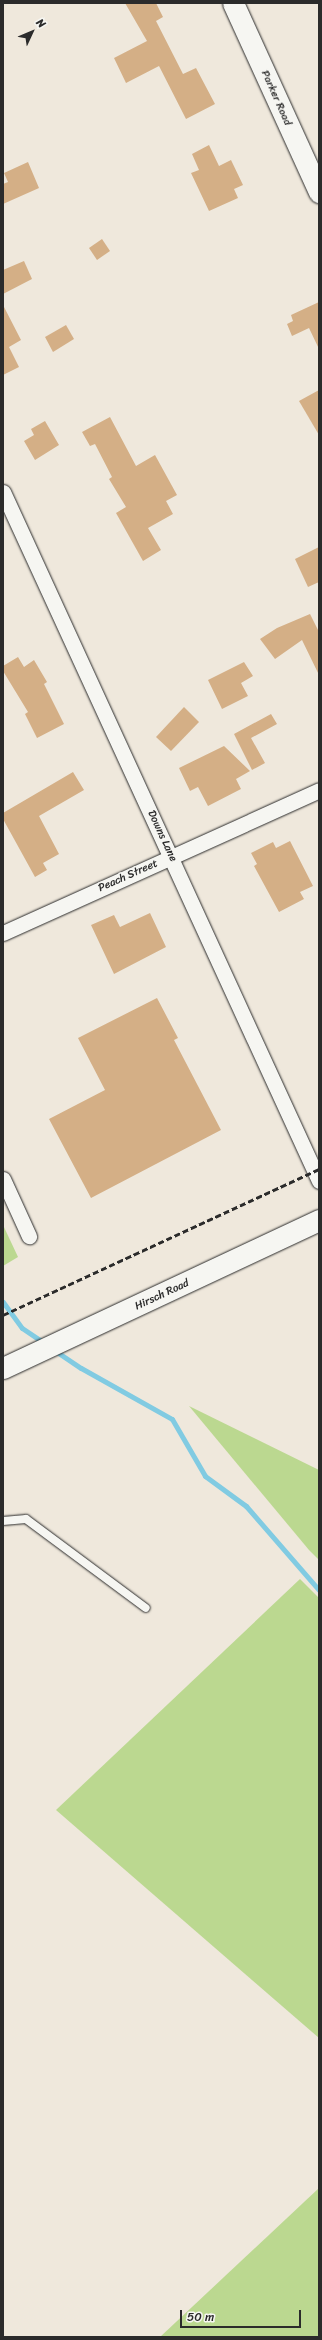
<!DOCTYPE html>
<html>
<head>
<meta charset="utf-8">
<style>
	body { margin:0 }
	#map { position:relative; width:322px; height:2340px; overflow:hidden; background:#efe8dc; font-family:Sriracha,sans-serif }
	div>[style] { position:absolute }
	.green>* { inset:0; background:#bbd890 }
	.stream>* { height:5px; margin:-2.5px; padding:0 2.5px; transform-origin:2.5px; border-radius:2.5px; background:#81cbe2 }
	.building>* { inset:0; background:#d4af86 }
	.roads { filter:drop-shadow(0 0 1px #2b2b2b) drop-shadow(0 0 1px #2b2b2b) }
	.lane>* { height:8px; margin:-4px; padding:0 4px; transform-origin:4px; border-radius:4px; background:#f6f6f2 }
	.street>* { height:15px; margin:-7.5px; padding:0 7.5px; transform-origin:7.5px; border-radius:7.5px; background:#f6f6f2 }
	.secondary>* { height:21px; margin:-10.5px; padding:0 10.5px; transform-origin:10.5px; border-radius:10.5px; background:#f6f6f2 }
	.rail>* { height:3px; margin-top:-1.5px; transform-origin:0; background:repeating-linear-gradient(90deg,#2b2b2b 0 6px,transparent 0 9px) }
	span { translate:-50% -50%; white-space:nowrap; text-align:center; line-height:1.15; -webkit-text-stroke:3px #f6f6f2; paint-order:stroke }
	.street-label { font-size:11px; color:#2b2b2b }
	.frame { position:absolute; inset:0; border:4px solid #2b2b2b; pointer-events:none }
	.north { position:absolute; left:12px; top:12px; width:40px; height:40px; -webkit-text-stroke:3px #f6f6f2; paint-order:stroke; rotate:46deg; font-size:11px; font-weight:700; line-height:16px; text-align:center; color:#2b2b2b }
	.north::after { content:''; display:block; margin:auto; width:14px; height:18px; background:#2b2b2b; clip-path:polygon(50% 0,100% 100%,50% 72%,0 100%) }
	.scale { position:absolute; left:180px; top:2310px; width:121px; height:18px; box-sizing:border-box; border:2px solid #2b2b2b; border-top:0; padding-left:5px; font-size:12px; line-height:14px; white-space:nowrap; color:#2b2b2b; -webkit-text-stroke:3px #f6f6f2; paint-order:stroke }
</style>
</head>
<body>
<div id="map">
	<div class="green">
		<div style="clip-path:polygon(3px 1225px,18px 1257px,3px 1266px)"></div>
		<div style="clip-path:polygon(189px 1406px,319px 1470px,319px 1560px,309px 1550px)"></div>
		<div style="clip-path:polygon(300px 1579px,319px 1598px,319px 2038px,56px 1810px)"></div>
		<div style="clip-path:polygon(319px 2188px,319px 2337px,160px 2337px)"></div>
	</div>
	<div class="stream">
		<div style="left:3px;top:1302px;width:32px;rotate:54deg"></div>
		<div style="left:22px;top:1328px;width:27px;rotate:34deg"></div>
		<div style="left:54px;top:1350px;width:32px;rotate:34deg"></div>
		<div style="left:81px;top:1368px;width:104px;rotate:29.3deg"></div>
		<div style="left:172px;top:1419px;width:66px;rotate:59.9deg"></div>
		<div style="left:205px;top:1476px;width:51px;rotate:36.2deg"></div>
		<div style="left:246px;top:1506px;width:111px;rotate:49deg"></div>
	</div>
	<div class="building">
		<div style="clip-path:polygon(125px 3px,156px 3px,163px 17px,156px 21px,183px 74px,196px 68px,215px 104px,186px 119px,159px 66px,126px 83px,114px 58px,147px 41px)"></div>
		<div style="clip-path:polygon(209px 145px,219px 166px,231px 160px,243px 185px,234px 189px,238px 198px,209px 211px,191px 173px,199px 170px,192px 154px)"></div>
		<div style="clip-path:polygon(28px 162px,39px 188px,3px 204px,3px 184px,8px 182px,4px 173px)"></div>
		<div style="clip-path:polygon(102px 239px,110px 251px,97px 260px,89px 248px)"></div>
		<div style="clip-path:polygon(24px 261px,32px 279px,3px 294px,3px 270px)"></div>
		<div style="clip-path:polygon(319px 302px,319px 349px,309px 328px,292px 336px,287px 324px,293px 321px,291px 315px)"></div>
		<div style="clip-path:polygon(3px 305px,21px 340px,9px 347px,19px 367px,3px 375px)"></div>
		<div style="clip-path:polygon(66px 325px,74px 339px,53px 352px,45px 337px)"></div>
		<div style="clip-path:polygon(319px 390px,319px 435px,299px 401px)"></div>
		<div style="clip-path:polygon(110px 417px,136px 466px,155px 455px,177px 495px,166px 501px,173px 514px,148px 528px,161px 550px,143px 561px,116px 513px,126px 507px,109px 479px,112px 477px,95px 444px,90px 446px,82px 432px)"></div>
		<div style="clip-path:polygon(45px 421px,59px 445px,35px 460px,24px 441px,34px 435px,31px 429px)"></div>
		<div style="clip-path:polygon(319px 547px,319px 582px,308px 587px,295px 559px)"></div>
		<div style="clip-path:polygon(310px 614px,319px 632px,319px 675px,302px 640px,275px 659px,260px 639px,277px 628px)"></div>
		<div style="clip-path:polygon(18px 657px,24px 667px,34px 660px,47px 682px,44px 684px,64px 724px,37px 738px,25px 714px,28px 712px,3px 671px,3px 666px)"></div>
		<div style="clip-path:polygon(244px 662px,253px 676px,241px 683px,248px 696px,222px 709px,208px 680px)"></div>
		<div style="clip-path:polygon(184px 707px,199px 722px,171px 751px,156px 737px)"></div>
		<div style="clip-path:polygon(271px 714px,277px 724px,251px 738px,265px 763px,252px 770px,234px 734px)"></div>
		<div style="clip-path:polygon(224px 746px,250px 771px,236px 779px,241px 789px,208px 806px,198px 787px,190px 791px,179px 768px)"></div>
		<div style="clip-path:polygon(73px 772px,84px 790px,39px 816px,59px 854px,43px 863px,47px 870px,35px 877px,3px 819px,3px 813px)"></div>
		<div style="clip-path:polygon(290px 841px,313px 886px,300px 892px,304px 899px,279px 912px,254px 866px,257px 864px,251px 853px,273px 842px,276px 848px)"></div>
		<div style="clip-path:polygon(150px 913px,166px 947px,114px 974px,91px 925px,114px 915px,120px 927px)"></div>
		<div style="clip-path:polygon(157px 998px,178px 1038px,174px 1040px,221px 1130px,91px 1198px,49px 1119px,105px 1090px,78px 1038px)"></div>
	</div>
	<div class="roads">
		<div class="lane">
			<div style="left:3px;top:1521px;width:23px;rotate:-5deg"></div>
			<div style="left:26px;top:1519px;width:149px;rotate:36.6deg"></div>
		</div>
		<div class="street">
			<div style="left:3px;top:492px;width:758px;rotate:65.36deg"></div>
			<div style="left:3px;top:933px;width:347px;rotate:-24.3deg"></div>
			<div style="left:3px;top:1179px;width:63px;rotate:65.5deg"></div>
		</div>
		<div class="secondary">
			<div style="left:233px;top:3px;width:208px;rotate:65.5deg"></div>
			<div style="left:3px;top:1368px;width:349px;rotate:-25.1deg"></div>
		</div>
	</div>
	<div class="rail">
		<div style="left:3px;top:1315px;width:348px;rotate:-24.8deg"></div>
	</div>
	<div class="street-label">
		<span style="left:276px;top:98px;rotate:66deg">Parker Road</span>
		<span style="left:162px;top:836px;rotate:65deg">Downs Lane</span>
		<span style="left:128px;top:876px;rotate:-24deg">Peach Street</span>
		<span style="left:162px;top:1295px;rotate:-25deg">Hirsch Road</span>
	</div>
	<div class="frame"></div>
	<div class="north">N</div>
	<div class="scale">50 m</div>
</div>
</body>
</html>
